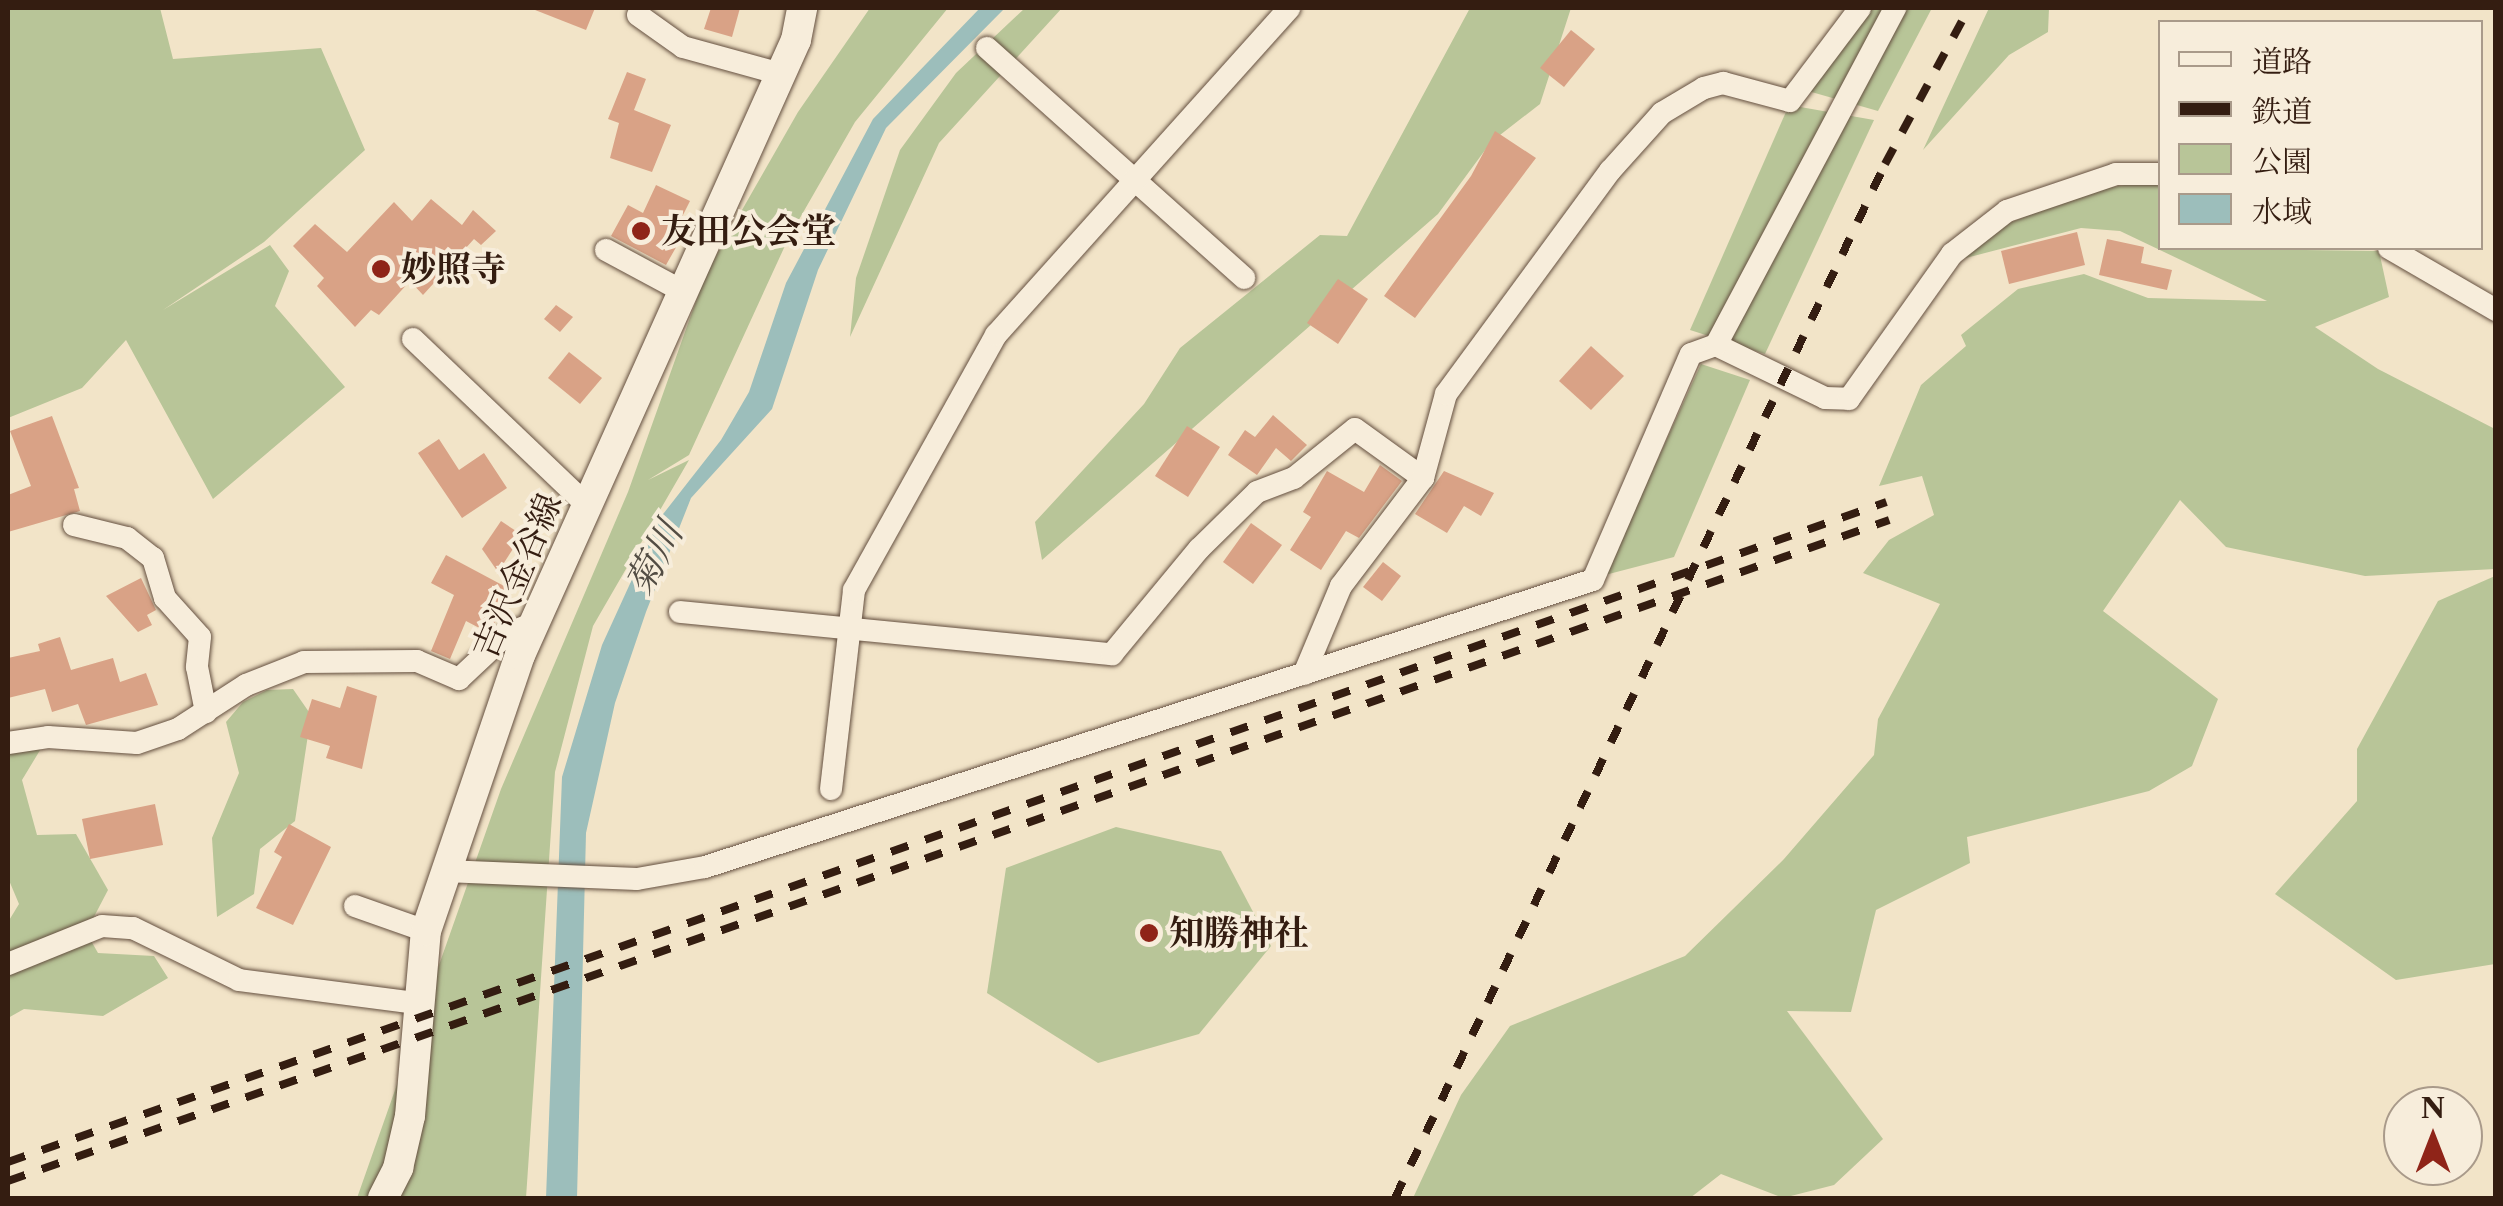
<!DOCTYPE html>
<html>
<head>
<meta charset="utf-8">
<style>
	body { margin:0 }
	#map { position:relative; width:2503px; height:1206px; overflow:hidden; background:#f2e4c8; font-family:"Libre Caslon Text","Noto Serif JP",serif }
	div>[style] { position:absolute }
	.green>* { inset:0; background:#b8c598 }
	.water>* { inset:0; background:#9cbebb }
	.building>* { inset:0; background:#d9a286 }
	.roads { filter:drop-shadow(0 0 2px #644f3f) drop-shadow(0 0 2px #644f3f) }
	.minor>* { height:22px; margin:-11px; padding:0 11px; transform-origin:11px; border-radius:11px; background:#f7eddb }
	.secondary>* { height:30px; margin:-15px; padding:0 15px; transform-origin:15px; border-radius:15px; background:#f7eddb }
	.rail>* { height:8px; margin-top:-4px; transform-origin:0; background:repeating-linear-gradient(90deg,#341d11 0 18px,transparent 0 36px) }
	.dots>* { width:28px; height:28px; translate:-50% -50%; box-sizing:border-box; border:5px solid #f7eddb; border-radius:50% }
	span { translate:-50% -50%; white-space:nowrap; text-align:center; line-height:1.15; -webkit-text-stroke:8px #f7eddb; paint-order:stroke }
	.poi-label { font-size:35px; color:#341d11; font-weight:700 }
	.left { translate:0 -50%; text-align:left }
	.street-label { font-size:35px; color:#341d11 }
	.water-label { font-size:38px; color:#534d44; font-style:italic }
	.frame { position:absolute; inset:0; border:10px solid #341d11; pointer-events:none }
	.legend { position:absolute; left:2158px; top:20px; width:325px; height:230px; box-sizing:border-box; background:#f7eddb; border:2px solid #a99a8a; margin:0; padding:12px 18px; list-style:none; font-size:30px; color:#341d11 }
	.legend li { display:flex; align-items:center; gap:20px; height:50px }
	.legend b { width:50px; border:2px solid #a99a8a }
	.north { position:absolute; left:2383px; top:1086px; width:100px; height:100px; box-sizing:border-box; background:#f7eddb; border:2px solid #a99a8a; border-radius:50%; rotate:0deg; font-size:28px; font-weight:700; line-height:40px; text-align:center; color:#341d11 }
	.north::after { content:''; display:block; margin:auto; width:35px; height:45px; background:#8f2418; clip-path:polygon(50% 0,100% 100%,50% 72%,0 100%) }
</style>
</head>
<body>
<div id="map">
	<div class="green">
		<div style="clip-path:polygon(8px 8px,160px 8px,173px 59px,321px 48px,365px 150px,264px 242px,163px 310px,270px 245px,289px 271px,275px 306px,345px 387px,213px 499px,126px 340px,82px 388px,8px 418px)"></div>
		<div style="clip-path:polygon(870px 8px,948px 8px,855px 122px,789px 237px,689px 455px,648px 480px,689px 460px,593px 626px,555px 772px,526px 1198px,357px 1198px,501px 789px,628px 492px,706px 273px,798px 112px)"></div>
		<div style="clip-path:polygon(1025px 8px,1062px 8px,939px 143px,850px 337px,856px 278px,900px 150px,956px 73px)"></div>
		<div style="clip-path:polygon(1470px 8px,1571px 8px,1540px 104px,1491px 142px,1438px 214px,1042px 560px,1035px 522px,1144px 404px,1180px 348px,1320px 235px,1347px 236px)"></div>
		<div style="clip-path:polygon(1871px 8px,1932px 8px,1878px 111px,1808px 91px)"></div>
		<div style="clip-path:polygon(1989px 8px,2049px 8px,2048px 32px,2009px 55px,1923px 150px)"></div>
		<div style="clip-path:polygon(1789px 105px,1874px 120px,1765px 354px,1690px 330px)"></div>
		<div style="clip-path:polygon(2142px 182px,2160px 186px,2160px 248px,2379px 251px,2389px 297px,2315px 327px,2378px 369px,2495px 429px,2495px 569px,2365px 576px,2226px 547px,2180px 500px,2103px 611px,2218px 699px,2192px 766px,2149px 791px,1967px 837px,1970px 863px,1876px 910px,1851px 1012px,1787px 1011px,1883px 1139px,1834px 1185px,1783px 1198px,1721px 1174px,1690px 1198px,1413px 1198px,1461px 1095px,1510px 1026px,1685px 956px,1784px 859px,1874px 755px,1878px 719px,1940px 604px,1863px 573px,1889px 540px,1934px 515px,1922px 476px,1879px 486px,1921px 385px,1966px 346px,1961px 335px,2018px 289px,2084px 274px,2148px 298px,2267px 301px,2120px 231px,2081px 228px,1962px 259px,1997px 228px,2089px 191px)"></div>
		<div style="clip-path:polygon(1701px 364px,1750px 380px,1674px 557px,1605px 575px)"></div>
		<div style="clip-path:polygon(2495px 576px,2495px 964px,2396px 980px,2275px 894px,2357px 801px,2357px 749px,2438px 601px)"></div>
		<div style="clip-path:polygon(293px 689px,311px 715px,295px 821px,260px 849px,254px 894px,217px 917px,212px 838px,239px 773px,226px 722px,243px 702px,267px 690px)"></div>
		<div style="clip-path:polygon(8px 736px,48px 737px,22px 780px,37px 835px,76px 834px,108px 890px,86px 932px,98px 953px,154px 956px,168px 978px,103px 1016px,24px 1009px,8px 1018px,8px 922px,19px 904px,8px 878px)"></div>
		<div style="clip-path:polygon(1116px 827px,1221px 851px,1271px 946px,1199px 1034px,1098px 1063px,987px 993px,1006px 868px)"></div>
	</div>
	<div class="water">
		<div style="clip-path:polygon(980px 8px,1005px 8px,886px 128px,818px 270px,772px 409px,691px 498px,646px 612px,615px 703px,586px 833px,577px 1198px,546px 1198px,562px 777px,602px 645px,660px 518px,721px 440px,749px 392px,786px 283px,873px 119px)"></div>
	</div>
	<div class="building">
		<div style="clip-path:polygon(530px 8px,595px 8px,586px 30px)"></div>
		<div style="clip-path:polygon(711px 8px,740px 8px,732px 37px,704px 29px)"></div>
		<div style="clip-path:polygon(1571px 30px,1595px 49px,1564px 87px,1540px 68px)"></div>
		<div style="clip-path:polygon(627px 72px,646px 79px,634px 110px,671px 125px,652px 172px,610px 158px,619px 123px,608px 119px)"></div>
		<div style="clip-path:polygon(1495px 131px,1536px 158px,1415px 318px,1384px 296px,1471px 176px)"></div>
		<div style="clip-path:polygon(656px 185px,690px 201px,675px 231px,683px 235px,666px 265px,611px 236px,628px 205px,643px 213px)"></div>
		<div style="clip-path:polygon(431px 199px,462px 225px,473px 210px,496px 231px,481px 245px,474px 239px,423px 295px,410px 281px,379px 315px,371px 310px,355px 327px,317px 286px,324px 278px,293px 246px,315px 224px,347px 252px,394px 202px,412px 221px)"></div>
		<div style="clip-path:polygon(2077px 232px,2085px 265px,2009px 284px,2001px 251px)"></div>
		<div style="clip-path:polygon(2107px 239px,2144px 247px,2141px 263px,2172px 270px,2167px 290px,2099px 275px)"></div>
		<div style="clip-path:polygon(1338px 279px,1368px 299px,1338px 344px,1307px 323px)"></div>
		<div style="clip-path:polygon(556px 305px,573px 317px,560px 332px,544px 319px)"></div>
		<div style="clip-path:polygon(1591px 346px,1624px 376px,1591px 410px,1559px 381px)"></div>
		<div style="clip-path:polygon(569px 352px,602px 378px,580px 404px,548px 378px)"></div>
		<div style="clip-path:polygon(1273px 415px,1307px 445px,1291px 461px,1276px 448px,1257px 475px,1228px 455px,1245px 430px,1255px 437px)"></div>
		<div style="clip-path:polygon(52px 416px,79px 488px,74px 489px,80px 511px,8px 532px,8px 495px,31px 486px,10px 431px)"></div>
		<div style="clip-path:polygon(1187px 426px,1220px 447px,1188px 497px,1155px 476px)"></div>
		<div style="clip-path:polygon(439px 439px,459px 470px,484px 453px,507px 488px,462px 518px,418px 453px)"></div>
		<div style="clip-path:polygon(1380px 465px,1402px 481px,1359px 538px,1346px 531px,1321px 570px,1290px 550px,1311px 517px,1303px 512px,1327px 471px,1364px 492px)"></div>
		<div style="clip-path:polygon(1444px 471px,1494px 493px,1481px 516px,1464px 506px,1447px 533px,1415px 514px)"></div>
		<div style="clip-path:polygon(501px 521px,522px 535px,498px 572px,482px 549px)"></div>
		<div style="clip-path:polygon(1251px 523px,1282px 545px,1253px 584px,1223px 562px)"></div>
		<div style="clip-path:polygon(446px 555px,506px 587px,500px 597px,511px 603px,487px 632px,466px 621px,450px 659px,431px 651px,454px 595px,431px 583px)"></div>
		<div style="clip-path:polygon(1383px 562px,1401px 576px,1382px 601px,1363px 587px)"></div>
		<div style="clip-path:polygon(141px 578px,156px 610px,147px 615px,152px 625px,138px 632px,106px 596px)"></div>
		<div style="clip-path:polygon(60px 637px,71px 670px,113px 658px,120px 682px,146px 673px,158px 705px,86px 725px,78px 704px,52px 712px,45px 689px,8px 698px,8px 658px,40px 651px,38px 644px)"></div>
		<div style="clip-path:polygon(347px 686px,377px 696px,362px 769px,326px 758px,330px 746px,300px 737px,312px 699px,340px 708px)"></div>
		<div style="clip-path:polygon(155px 804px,163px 845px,90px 859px,82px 819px)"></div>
		<div style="clip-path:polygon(289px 824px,331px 847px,293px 925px,256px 908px,282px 857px,274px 852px)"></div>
	</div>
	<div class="roads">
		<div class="minor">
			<div style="left:638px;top:15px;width:55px;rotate:35.4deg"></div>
			<div style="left:683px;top:47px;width:102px;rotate:15.4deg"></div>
			<div style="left:987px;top:48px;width:345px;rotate:41.8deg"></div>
			<div style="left:2389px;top:248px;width:124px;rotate:30.1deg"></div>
			<div style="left:606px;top:250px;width:89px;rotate:28.3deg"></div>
			<div style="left:413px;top:339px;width:242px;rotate:43.7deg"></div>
			<div style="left:1716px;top:345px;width:121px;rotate:25.9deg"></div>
			<div style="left:1825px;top:398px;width:24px;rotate:2deg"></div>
			<div style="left:1849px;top:399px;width:178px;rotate:-54.6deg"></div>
			<div style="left:1952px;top:254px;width:70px;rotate:-38deg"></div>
			<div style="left:2007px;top:211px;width:115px;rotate:-18.7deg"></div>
			<div style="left:2116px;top:174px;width:44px"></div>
			<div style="left:74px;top:525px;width:55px;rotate:13.8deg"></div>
			<div style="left:127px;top:538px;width:33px;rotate:38deg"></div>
			<div style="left:153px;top:558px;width:42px;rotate:73.3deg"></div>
			<div style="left:165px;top:598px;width:52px;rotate:48.1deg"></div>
			<div style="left:200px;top:637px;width:30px;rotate:96deg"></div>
			<div style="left:197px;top:667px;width:46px;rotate:78.7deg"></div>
			<div style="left:680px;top:612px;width:434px;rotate:5.6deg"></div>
			<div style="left:1112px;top:654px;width:136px;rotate:-50.4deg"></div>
			<div style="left:1199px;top:549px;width:81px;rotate:-44.5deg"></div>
			<div style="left:1257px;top:492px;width:40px;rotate:-21deg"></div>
			<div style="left:1294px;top:478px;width:78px;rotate:-38.8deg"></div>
			<div style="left:1355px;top:429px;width:84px;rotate:35.8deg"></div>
			<div style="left:1304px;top:674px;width:95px;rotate:-67.2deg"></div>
			<div style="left:1341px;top:586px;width:136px;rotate:-52.8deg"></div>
			<div style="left:1423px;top:478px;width:87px;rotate:-74.7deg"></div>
			<div style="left:1446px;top:394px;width:277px;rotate:-53.7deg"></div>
			<div style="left:1610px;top:171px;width:78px;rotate:-48.1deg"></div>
			<div style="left:1662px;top:113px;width:49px;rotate:-30.8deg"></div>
			<div style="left:1704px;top:88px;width:20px;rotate:-15deg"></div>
			<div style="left:1723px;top:83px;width:69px;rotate:15deg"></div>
			<div style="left:1790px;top:101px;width:116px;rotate:-53deg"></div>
			<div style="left:8px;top:743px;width:40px;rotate:-8.5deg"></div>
			<div style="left:48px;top:737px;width:89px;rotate:3.9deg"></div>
			<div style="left:137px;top:743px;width:43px;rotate:-18.9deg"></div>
			<div style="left:178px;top:729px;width:81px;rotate:-32.9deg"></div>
			<div style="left:246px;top:685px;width:62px;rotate:-21.6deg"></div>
			<div style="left:304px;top:662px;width:113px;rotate:-0.5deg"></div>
			<div style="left:417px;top:661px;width:46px;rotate:23.2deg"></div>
			<div style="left:459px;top:679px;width:66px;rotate:-43.2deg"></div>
			<div style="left:507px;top:634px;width:31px;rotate:-22deg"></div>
			<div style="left:831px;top:789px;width:200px;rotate:-83.4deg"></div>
			<div style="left:854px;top:590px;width:292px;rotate:-60.9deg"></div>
			<div style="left:996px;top:335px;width:439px;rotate:-48.1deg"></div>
			<div style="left:445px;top:871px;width:192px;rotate:2.4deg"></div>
			<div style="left:637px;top:879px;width:69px;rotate:-10deg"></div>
			<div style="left:705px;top:867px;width:933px;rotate:-17.91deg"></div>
			<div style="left:1593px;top:580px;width:246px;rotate:-66.6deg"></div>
			<div style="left:1691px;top:354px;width:27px;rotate:-20deg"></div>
			<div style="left:1716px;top:345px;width:382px;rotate:-62deg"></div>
			<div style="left:355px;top:906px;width:75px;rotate:19.4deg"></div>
			<div style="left:8px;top:964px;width:101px;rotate:-22deg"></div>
			<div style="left:102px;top:926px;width:31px;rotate:4deg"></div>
			<div style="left:133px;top:928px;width:118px;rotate:26.1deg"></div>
			<div style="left:239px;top:980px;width:178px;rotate:7.4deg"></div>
		</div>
		<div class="secondary">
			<div style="left:383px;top:1198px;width:34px;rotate:-63deg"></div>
			<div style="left:398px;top:1168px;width:53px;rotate:-77deg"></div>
			<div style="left:410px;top:1116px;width:186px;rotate:-85.1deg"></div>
			<div style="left:426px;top:931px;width:292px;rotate:-71.2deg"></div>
			<div style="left:520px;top:655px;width:674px;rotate:-65.83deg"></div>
			<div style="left:796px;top:40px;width:33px;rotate:-79deg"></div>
		</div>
	</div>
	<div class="rail">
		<div style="left:8px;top:1162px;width:1991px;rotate:-19.36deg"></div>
		<div style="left:8px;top:1181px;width:1994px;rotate:-19.36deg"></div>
		<div style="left:1395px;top:1198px;width:1144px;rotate:-64.64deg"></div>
		<div style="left:1885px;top:164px;width:177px;rotate:-61.7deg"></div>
	</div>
	<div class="dots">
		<div style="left:641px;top:231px;background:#8f2418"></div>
		<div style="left:381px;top:269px;background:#8f2418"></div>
		<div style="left:1149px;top:933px;background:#8f2418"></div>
	</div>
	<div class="poi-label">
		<span class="left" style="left:661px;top:231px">友田公会堂</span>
		<span class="left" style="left:401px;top:269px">妙照寺</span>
		<span class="left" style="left:1169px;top:933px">知勝神社</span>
	</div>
	<div class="street-label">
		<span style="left:517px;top:576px;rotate:-67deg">吉沢金谷線</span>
	</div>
	<div class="water-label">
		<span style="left:654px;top:558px;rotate:-62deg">菊川</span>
	</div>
	<div class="frame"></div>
	<ul class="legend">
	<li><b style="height:12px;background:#f7eddb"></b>道路</li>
	<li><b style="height:12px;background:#341d11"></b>鉄道</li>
	<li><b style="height:28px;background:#b8c598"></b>公園</li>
	<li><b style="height:28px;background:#9cbebb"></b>水域</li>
	</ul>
	<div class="north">N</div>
</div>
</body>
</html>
